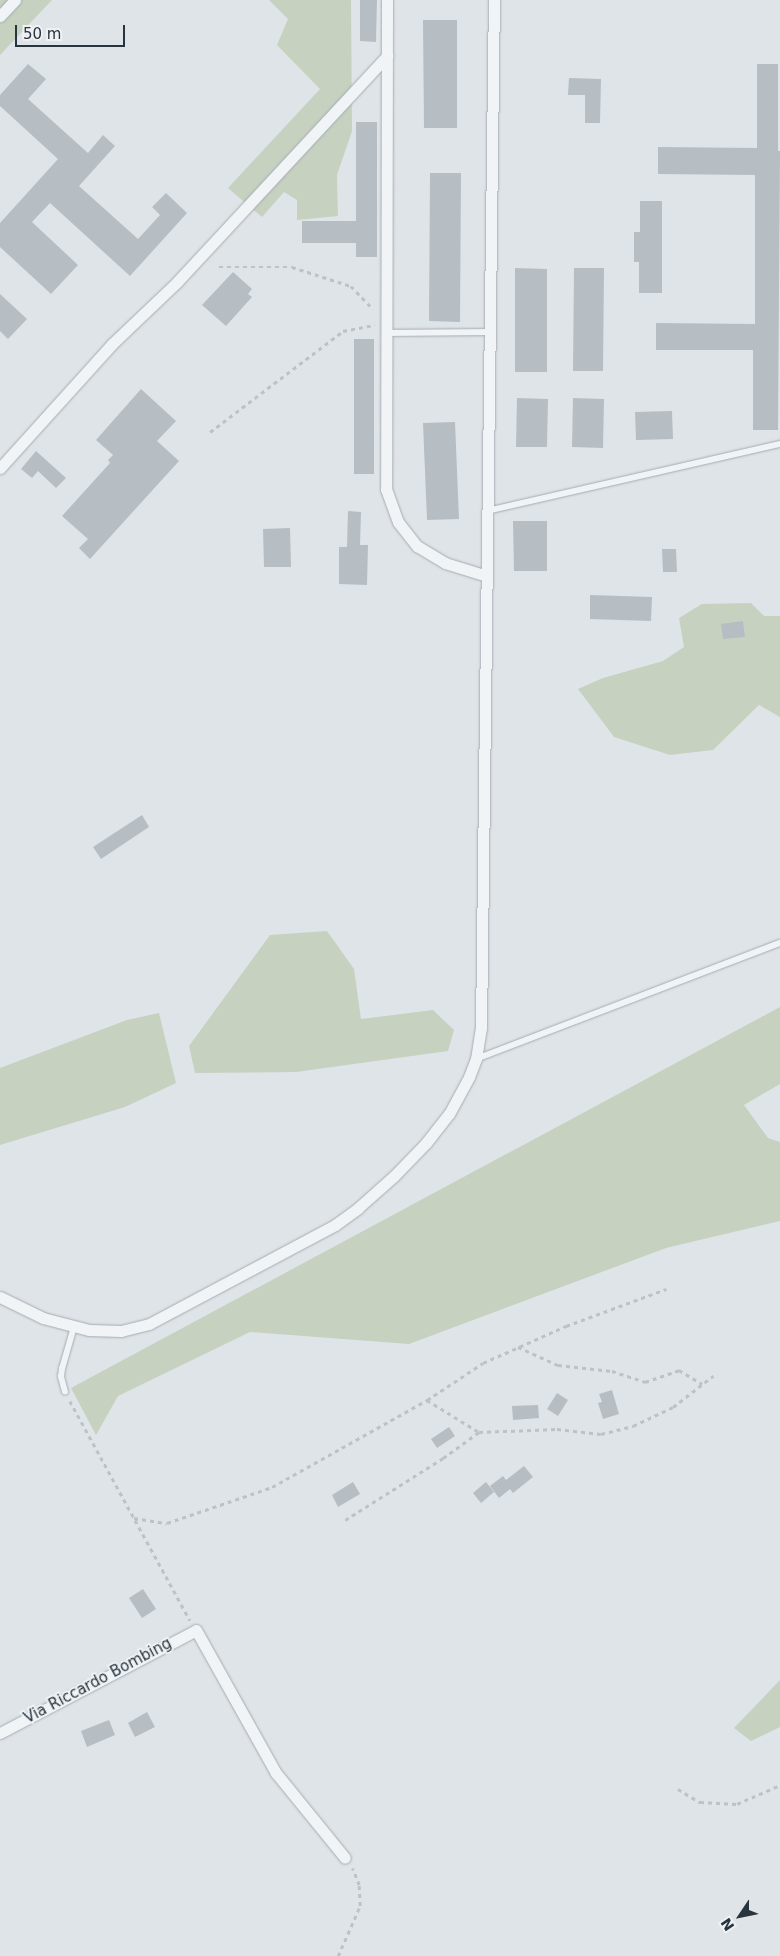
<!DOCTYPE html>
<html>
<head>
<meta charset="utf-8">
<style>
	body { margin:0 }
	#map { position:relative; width:780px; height:1956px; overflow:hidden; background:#dfe4e8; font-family:"DejaVu Sans",sans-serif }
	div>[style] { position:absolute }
	.green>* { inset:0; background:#c7d1c0 }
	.building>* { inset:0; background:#b6bec4 }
	.path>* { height:2.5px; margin-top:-1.25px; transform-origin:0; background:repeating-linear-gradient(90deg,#bdc2c6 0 4px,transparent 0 8px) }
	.roads { filter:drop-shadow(0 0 1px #a4acb2) drop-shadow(0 0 1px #a4acb2) }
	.lane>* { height:5.5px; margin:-2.75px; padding:0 2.75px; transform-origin:2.75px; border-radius:2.75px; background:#f1f4f6 }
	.street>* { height:11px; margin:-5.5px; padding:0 5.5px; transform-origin:5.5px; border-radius:5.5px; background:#f1f4f6 }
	span { translate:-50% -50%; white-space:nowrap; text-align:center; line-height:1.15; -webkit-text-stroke:4px #eef2f5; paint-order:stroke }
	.street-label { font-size:15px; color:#28343e }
	.north { position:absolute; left:715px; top:1891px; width:50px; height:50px; -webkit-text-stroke:4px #eef2f5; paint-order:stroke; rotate:236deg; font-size:14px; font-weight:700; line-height:20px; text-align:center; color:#28343e }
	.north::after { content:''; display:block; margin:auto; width:18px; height:22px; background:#28343e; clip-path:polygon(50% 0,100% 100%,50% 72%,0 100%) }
	.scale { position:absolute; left:15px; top:25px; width:110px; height:22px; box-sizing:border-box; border:2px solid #28343e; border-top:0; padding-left:6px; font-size:15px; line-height:18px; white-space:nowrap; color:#28343e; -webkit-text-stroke:4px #eef2f5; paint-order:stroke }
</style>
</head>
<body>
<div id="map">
	<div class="green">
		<div style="clip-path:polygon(0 0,52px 0,0 55px)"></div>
		<div style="clip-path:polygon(269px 0,351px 0,352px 131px,337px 175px,338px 216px,297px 220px,297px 200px,284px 192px,262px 217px,228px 188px,320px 89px,277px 45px,288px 19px)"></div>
		<div style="clip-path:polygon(751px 603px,764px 616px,780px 616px,780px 717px,759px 705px,713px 750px,670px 755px,614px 737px,578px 689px,603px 678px,663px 661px,684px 647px,679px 618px,702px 604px)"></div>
		<div style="clip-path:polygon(327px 931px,354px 969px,361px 1019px,433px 1010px,454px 1030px,448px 1051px,296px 1072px,195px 1073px,189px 1046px,270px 935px)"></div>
		<div style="clip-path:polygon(780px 1007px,780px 1084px,744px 1105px,768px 1138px,780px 1142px,780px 1221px,666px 1248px,409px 1344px,250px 1332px,118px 1396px,96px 1435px,71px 1388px)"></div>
		<div style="clip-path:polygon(159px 1013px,176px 1083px,125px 1107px,0 1145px,0 1068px,127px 1020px)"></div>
		<div style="clip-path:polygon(780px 1680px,780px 1727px,751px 1741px,734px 1728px)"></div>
	</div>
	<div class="building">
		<div style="clip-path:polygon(360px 0,377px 0,376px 42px,360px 41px)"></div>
		<div style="clip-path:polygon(423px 20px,457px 20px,457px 128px,424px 128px)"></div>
		<div style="clip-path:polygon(28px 64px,46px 79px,28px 99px,88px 153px,103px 135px,115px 146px,79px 186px,138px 239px,160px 215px,152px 207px,166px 193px,187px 213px,130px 276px,50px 203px,32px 222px,78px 265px,51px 294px,0 247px,0 223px,58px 159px,0 106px,0 95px)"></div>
		<div style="clip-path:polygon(757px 64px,778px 64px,778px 151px,780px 151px,778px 430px,753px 430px,753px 350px,656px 350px,656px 323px,755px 324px,755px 175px,658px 174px,658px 147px,757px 148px)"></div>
		<div style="clip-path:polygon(569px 78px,601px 79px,600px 123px,585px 123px,585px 95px,568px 95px)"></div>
		<div style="clip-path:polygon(356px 122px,377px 122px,377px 257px,356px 257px,356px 243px,302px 243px,302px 221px,356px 221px)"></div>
		<div style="clip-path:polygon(430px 173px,461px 173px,460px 322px,429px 321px)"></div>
		<div style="clip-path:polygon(640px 201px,662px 201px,662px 293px,639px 293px,639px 262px,634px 262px,634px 232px,640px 232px)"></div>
		<div style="clip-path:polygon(515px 268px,547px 269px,547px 372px,515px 372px)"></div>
		<div style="clip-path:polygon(574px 268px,604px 268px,603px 371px,573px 371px)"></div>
		<div style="clip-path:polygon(233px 272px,252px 289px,248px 294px,252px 297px,226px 326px,202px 305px)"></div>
		<div style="clip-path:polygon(0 294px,27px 319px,8px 339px,0 331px)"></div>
		<div style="clip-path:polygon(354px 339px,374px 339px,374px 474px,354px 474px)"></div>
		<div style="clip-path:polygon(141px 389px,176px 421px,157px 441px,179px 461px,90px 559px,79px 548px,88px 539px,62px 516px,110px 463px,108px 460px,113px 455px,96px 440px)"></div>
		<div style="clip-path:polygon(517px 398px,548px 399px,547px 447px,516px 447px)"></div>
		<div style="clip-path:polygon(573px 398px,604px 399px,603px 448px,572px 447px)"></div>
		<div style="clip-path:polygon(672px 411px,673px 439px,636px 440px,635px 412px)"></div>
		<div style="clip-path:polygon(455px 422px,459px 519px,427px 520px,423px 423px)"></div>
		<div style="clip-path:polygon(36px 451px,66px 478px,56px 488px,38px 471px,32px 478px,21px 469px)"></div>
		<div style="clip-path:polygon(348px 511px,361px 512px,360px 545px,368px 545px,367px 585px,339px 584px,339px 547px,347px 547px)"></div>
		<div style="clip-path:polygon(513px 521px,547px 521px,547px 571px,514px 571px)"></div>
		<div style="clip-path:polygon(290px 528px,291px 567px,264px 567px,263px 529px)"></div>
		<div style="clip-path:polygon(662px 549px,676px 549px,677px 572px,663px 572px)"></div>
		<div style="clip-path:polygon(590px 595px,652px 597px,651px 621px,590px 619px)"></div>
		<div style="clip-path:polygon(743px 621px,745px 637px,723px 639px,721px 624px)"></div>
		<div style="clip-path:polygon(142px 815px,149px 827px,101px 859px,93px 847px)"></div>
		<div style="clip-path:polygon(612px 1390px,619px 1414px,603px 1419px,598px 1403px,602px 1402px,599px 1394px)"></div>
		<div style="clip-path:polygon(557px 1393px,568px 1400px,558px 1416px,547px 1409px)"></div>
		<div style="clip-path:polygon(538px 1405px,539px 1418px,513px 1420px,512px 1406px)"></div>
		<div style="clip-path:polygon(449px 1427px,455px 1436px,437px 1448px,431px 1439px)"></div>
		<div style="clip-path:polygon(524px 1466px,533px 1477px,513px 1493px,510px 1489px,499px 1498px,490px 1486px,503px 1476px,506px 1480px)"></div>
		<div style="clip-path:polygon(353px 1482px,360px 1494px,338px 1507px,332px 1495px)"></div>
		<div style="clip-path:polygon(486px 1482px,494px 1492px,481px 1503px,473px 1493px)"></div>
		<div style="clip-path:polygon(143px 1589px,156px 1609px,142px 1618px,129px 1598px)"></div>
		<div style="clip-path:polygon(147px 1712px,155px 1727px,135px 1737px,128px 1723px)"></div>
		<div style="clip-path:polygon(109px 1720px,115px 1735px,87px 1747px,81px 1731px)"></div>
	</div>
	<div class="path">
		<div style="left:219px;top:267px;width:73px"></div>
		<div style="left:292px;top:267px;width:62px;rotate:17.9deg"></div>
		<div style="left:351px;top:286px;width:32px;rotate:46deg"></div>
		<div style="left:210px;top:432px;width:167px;rotate:-37.2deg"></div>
		<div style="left:343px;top:331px;width:32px;rotate:-11deg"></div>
		<div style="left:518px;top:1347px;width:44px;rotate:24.2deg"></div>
		<div style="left:558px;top:1365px;width:54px;rotate:6.3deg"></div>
		<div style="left:612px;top:1371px;width:35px;rotate:18deg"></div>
		<div style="left:645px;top:1382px;width:36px;rotate:-19deg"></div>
		<div style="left:679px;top:1370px;width:27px;rotate:31deg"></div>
		<div style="left:427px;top:1400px;width:61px;rotate:31.6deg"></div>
		<div style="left:479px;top:1432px;width:78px;rotate:-2.2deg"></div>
		<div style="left:557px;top:1429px;width:44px;rotate:6.5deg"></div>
		<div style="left:601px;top:1434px;width:33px;rotate:-14deg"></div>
		<div style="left:633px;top:1426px;width:44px;rotate:-25.4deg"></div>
		<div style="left:673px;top:1407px;width:51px;rotate:-37.8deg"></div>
		<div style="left:70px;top:1401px;width:250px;rotate:61.3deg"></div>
		<div style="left:134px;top:1518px;width:33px;rotate:9deg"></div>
		<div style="left:167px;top:1523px;width:111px;rotate:-18.9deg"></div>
		<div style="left:272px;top:1487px;width:178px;rotate:-29.3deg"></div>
		<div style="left:427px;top:1400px;width:67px;rotate:-33.5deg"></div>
		<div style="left:483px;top:1363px;width:91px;rotate:-24deg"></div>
		<div style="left:566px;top:1326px;width:107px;rotate:-20.3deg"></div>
		<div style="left:345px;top:1520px;width:116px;rotate:-32.3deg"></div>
		<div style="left:443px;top:1458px;width:44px;rotate:-35.8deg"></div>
		<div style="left:678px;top:1789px;width:26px;rotate:31deg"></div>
		<div style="left:700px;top:1802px;width:37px;rotate:3deg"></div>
		<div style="left:737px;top:1804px;width:47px;rotate:-23.8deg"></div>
		<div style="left:338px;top:1956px;width:55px;rotate:-66.3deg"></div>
		<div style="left:360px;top:1906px;width:21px;rotate:-93deg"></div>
		<div style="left:359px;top:1885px;width:18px;rotate:-112deg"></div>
	</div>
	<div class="roads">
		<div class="lane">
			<div style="left:386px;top:333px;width:104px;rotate:-0.6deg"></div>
			<div style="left:487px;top:511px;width:301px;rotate:-12.9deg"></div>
			<div style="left:476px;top:1059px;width:325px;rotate:-20.9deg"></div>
			<div style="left:65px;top:1392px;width:16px;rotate:-105deg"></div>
			<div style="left:61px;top:1377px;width:8px;rotate:-83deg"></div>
			<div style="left:62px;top:1369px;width:44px;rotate:-74.1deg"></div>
		</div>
		<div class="street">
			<div style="left:387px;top:0;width:489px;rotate:90.1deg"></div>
			<div style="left:386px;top:489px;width:35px;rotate:70deg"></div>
			<div style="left:398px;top:522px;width:31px;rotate:52deg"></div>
			<div style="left:417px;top:546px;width:33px;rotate:31deg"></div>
			<div style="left:445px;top:563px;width:44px;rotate:17.2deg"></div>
			<div style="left:0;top:16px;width:22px;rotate:-47deg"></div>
			<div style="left:0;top:468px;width:167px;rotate:-47.9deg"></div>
			<div style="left:112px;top:344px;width:90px;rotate:-43.6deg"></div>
			<div style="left:177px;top:282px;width:309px;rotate:-47.1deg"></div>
			<div style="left:0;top:1297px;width:48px;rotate:26deg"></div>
			<div style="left:43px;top:1318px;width:48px;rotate:14.6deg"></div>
			<div style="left:89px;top:1330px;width:32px;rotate:2deg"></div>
			<div style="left:121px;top:1331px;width:29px;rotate:-14deg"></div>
			<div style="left:149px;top:1324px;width:211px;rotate:-28deg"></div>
			<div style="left:335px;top:1225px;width:29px;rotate:-36deg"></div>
			<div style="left:358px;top:1208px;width:48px;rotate:-41.6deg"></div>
			<div style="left:394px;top:1176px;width:46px;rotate:-45.9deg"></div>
			<div style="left:426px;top:1143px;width:37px;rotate:-52deg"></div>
			<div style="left:449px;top:1114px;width:42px;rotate:-61.6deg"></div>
			<div style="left:469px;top:1077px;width:19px;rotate:-69deg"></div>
			<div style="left:476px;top:1059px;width:31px;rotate:-81deg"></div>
			<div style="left:481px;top:1028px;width:1028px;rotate:-89.28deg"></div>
			<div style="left:0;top:1733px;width:221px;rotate:-27.7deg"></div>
			<div style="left:196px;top:1630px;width:164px;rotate:60.8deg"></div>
			<div style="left:276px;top:1773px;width:109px;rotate:50.9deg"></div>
		</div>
	</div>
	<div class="street-label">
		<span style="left:98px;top:1681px;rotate:-28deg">Via Riccardo Bombing</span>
	</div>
	<div class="north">N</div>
	<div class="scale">50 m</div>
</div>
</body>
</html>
